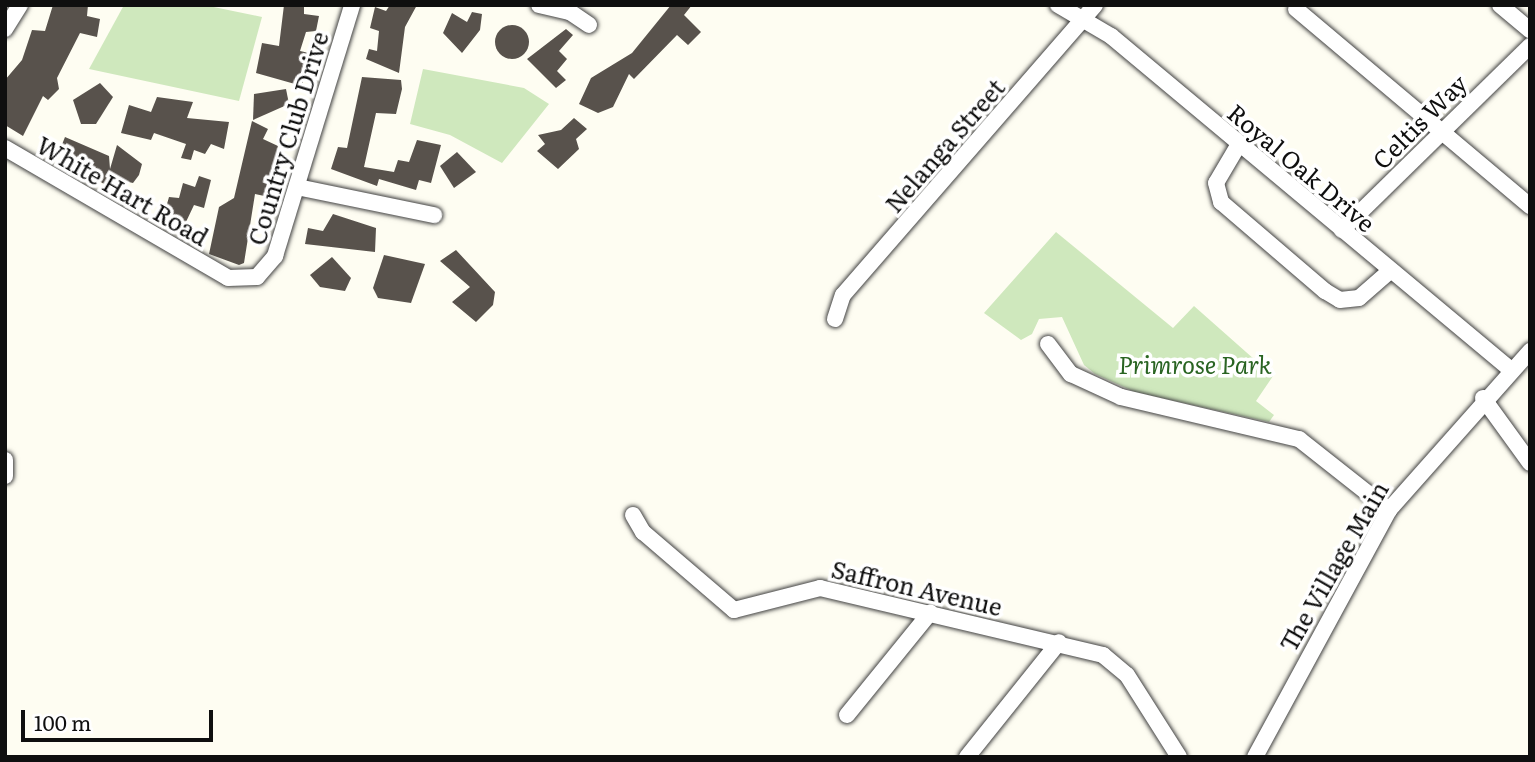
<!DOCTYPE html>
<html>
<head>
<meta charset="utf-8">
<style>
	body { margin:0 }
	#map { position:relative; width:1535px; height:762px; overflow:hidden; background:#fefdf2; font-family:Literata,serif }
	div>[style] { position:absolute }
	.green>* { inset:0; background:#cfe8bd }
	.building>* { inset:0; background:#58524c }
	.round { border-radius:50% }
	.roads { filter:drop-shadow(0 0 2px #424242) drop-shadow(0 0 2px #424242) }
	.minor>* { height:16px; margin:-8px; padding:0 8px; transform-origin:8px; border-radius:8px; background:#fff }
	span { translate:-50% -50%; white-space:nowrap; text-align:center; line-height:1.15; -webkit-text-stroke:7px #fff; paint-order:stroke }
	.street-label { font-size:24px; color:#0f0f0f }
	.park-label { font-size:24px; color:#296422; font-style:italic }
	.frame { position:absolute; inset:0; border:7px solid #0f0f0f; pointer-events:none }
	.scale { position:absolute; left:21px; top:710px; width:192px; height:32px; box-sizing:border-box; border:4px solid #0f0f0f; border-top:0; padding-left:9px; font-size:21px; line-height:24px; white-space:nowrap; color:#0f0f0f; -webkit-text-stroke:5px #fff; paint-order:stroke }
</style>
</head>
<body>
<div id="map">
	<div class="green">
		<div style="clip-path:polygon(124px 5px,204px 5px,262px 17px,239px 101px,89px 69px)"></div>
		<div style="clip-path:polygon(423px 69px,524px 88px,549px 104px,502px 163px,450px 135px,410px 124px)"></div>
		<div style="clip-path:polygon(1056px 232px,1173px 328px,1194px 306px,1273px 376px,1256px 401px,1274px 415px,1269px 422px,1135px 392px,1095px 374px,1084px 365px,1062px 317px,1039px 319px,1032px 334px,1021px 340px,984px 313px)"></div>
	</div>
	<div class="building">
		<div style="clip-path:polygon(53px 5px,88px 5px,87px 16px,100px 19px,97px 37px,80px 33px,57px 78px,59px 89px,48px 100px,43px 96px,23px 136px,5px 125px,5px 80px,22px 60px,32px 30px,45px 31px)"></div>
		<div style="clip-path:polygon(284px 5px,304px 5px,304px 14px,319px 16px,316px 31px,306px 32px,300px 51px,309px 53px,302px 86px,256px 73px,262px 43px,279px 46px)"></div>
		<div style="clip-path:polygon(390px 5px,417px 5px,405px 27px,399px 73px,366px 59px,369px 49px,377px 51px,379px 31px,370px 28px,375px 7px,386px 11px)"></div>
		<div style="clip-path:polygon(671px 5px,692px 5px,684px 15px,701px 32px,688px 45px,677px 35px,634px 79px,629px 74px,613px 107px,598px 113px,579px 104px,591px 78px,632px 53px)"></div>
		<div style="clip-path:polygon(472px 12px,482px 14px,480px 30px,462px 53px,443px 33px,452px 13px,467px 22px)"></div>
		<div class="round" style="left:495px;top:25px;width:34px;height:34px"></div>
		<div style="clip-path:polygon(566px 29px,573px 35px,559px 51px,567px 59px,557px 71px,566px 80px,556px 88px,527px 59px)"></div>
		<div style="clip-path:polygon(362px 77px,401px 80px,402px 89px,396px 114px,376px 113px,364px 167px,394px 172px,398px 160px,409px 162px,417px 140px,441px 145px,431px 183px,419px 180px,416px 190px,379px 179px,377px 186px,331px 169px,338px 147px,347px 148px)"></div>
		<div style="clip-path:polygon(100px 83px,113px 97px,96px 124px,81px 124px,73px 100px)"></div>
		<div style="clip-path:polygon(286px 89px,289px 104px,253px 120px,254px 94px)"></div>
		<div style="clip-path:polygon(157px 97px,193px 102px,187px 118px,229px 122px,224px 149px,211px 144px,205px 154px,194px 150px,191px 160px,181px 158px,186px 144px,154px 133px,151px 140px,121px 133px,129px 105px,151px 112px)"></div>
		<div style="clip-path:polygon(574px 118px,587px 129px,576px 139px,579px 149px,558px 169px,537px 151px,545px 144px,538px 135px,561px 130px)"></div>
		<div style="clip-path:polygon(252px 121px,268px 129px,263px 139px,278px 146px,269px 197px,255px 194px,244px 263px,239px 265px,209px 254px,219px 207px,234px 198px)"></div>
		<div style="clip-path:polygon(65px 137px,109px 156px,110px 169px,117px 145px,142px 164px,139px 175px,133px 183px,111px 178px,111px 188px,78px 169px,73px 153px,61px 147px)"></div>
		<div style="clip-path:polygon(457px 152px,476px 172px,454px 188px,440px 166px)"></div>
		<div style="clip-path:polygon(199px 176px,211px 180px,204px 208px,194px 205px,185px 224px,163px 218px,169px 197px,179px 198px,183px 183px,195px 187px)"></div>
		<div style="clip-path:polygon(333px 214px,376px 228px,375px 252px,305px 244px,308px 228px,323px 231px)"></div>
		<div style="clip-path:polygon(456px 250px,495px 292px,493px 305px,476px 322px,452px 302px,470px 287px,440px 261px)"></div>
		<div style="clip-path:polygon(384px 255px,425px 264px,411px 303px,378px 298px,373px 288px)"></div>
		<div style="clip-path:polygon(332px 257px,351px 278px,345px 291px,320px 287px,310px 275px)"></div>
	</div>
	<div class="roads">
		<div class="minor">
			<div style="left:539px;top:5px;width:32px;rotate:13deg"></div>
			<div style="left:570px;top:12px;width:23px;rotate:34deg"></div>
			<div style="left:1058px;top:5px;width:61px;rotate:30.3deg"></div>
			<div style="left:1111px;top:36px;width:521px;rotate:39.86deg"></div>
			<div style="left:1500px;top:5px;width:39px;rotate:40deg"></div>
			<div style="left:1296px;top:9px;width:306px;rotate:40.1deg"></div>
			<div style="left:5px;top:29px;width:28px;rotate:-58deg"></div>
			<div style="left:1239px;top:144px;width:45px;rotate:120.5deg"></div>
			<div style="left:1216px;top:183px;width:20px;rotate:75deg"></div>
			<div style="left:1221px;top:202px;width:137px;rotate:40.6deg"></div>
			<div style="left:1325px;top:291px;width:17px;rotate:31deg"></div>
			<div style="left:1340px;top:300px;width:19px;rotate:-6deg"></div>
			<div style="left:1359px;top:298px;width:41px;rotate:-41.1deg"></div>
			<div style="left:5px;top:148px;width:258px;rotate:30.2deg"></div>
			<div style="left:228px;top:278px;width:29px;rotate:-2deg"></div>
			<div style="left:257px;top:277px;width:28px;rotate:-49deg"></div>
			<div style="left:275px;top:256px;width:263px;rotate:-72.9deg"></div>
			<div style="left:297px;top:187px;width:140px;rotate:11.6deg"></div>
			<div style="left:1342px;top:230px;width:263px;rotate:-44.4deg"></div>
			<div style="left:835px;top:319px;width:25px;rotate:-72deg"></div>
			<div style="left:843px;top:295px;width:384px;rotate:-49deg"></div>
			<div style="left:1048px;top:344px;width:38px;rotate:53deg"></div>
			<div style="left:1071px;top:374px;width:55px;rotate:24.7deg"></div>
			<div style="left:1121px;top:397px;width:183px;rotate:13.3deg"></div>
			<div style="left:1299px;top:439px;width:115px;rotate:38.3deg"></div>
			<div style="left:1483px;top:398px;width:80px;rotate:54.1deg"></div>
			<div style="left:5px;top:460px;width:16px;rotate:90deg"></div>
			<div style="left:633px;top:515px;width:20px;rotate:60deg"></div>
			<div style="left:643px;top:532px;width:120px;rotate:40.6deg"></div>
			<div style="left:734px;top:610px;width:89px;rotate:-14.3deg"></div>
			<div style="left:820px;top:588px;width:291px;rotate:13.3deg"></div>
			<div style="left:1103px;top:655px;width:31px;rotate:40deg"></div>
			<div style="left:1127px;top:675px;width:97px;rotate:57.6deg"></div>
			<div style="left:847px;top:715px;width:132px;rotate:-50.9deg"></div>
			<div style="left:967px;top:757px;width:147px;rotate:-51.3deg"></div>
			<div style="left:1255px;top:757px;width:281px;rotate:-61.5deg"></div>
			<div style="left:1389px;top:510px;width:213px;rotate:-48.4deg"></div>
		</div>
	</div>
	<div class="street-label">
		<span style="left:1419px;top:121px;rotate:-45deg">Celtis Way</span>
		<span style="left:287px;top:138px;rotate:-73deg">Country Club Drive</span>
		<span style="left:944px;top:145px;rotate:-49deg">Nelanga Street</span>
		<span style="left:1302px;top:167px;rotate:40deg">Royal Oak Drive</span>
		<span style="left:123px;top:190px;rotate:30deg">White Hart Road</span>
		<span style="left:1333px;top:566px;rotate:-60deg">The Village Main</span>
		<span style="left:917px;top:587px;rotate:13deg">Saffron Avenue</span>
	</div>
	<div class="park-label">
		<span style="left:1195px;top:364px">Primrose Park</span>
	</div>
	<div class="frame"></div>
	<div class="scale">100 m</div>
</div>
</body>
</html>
